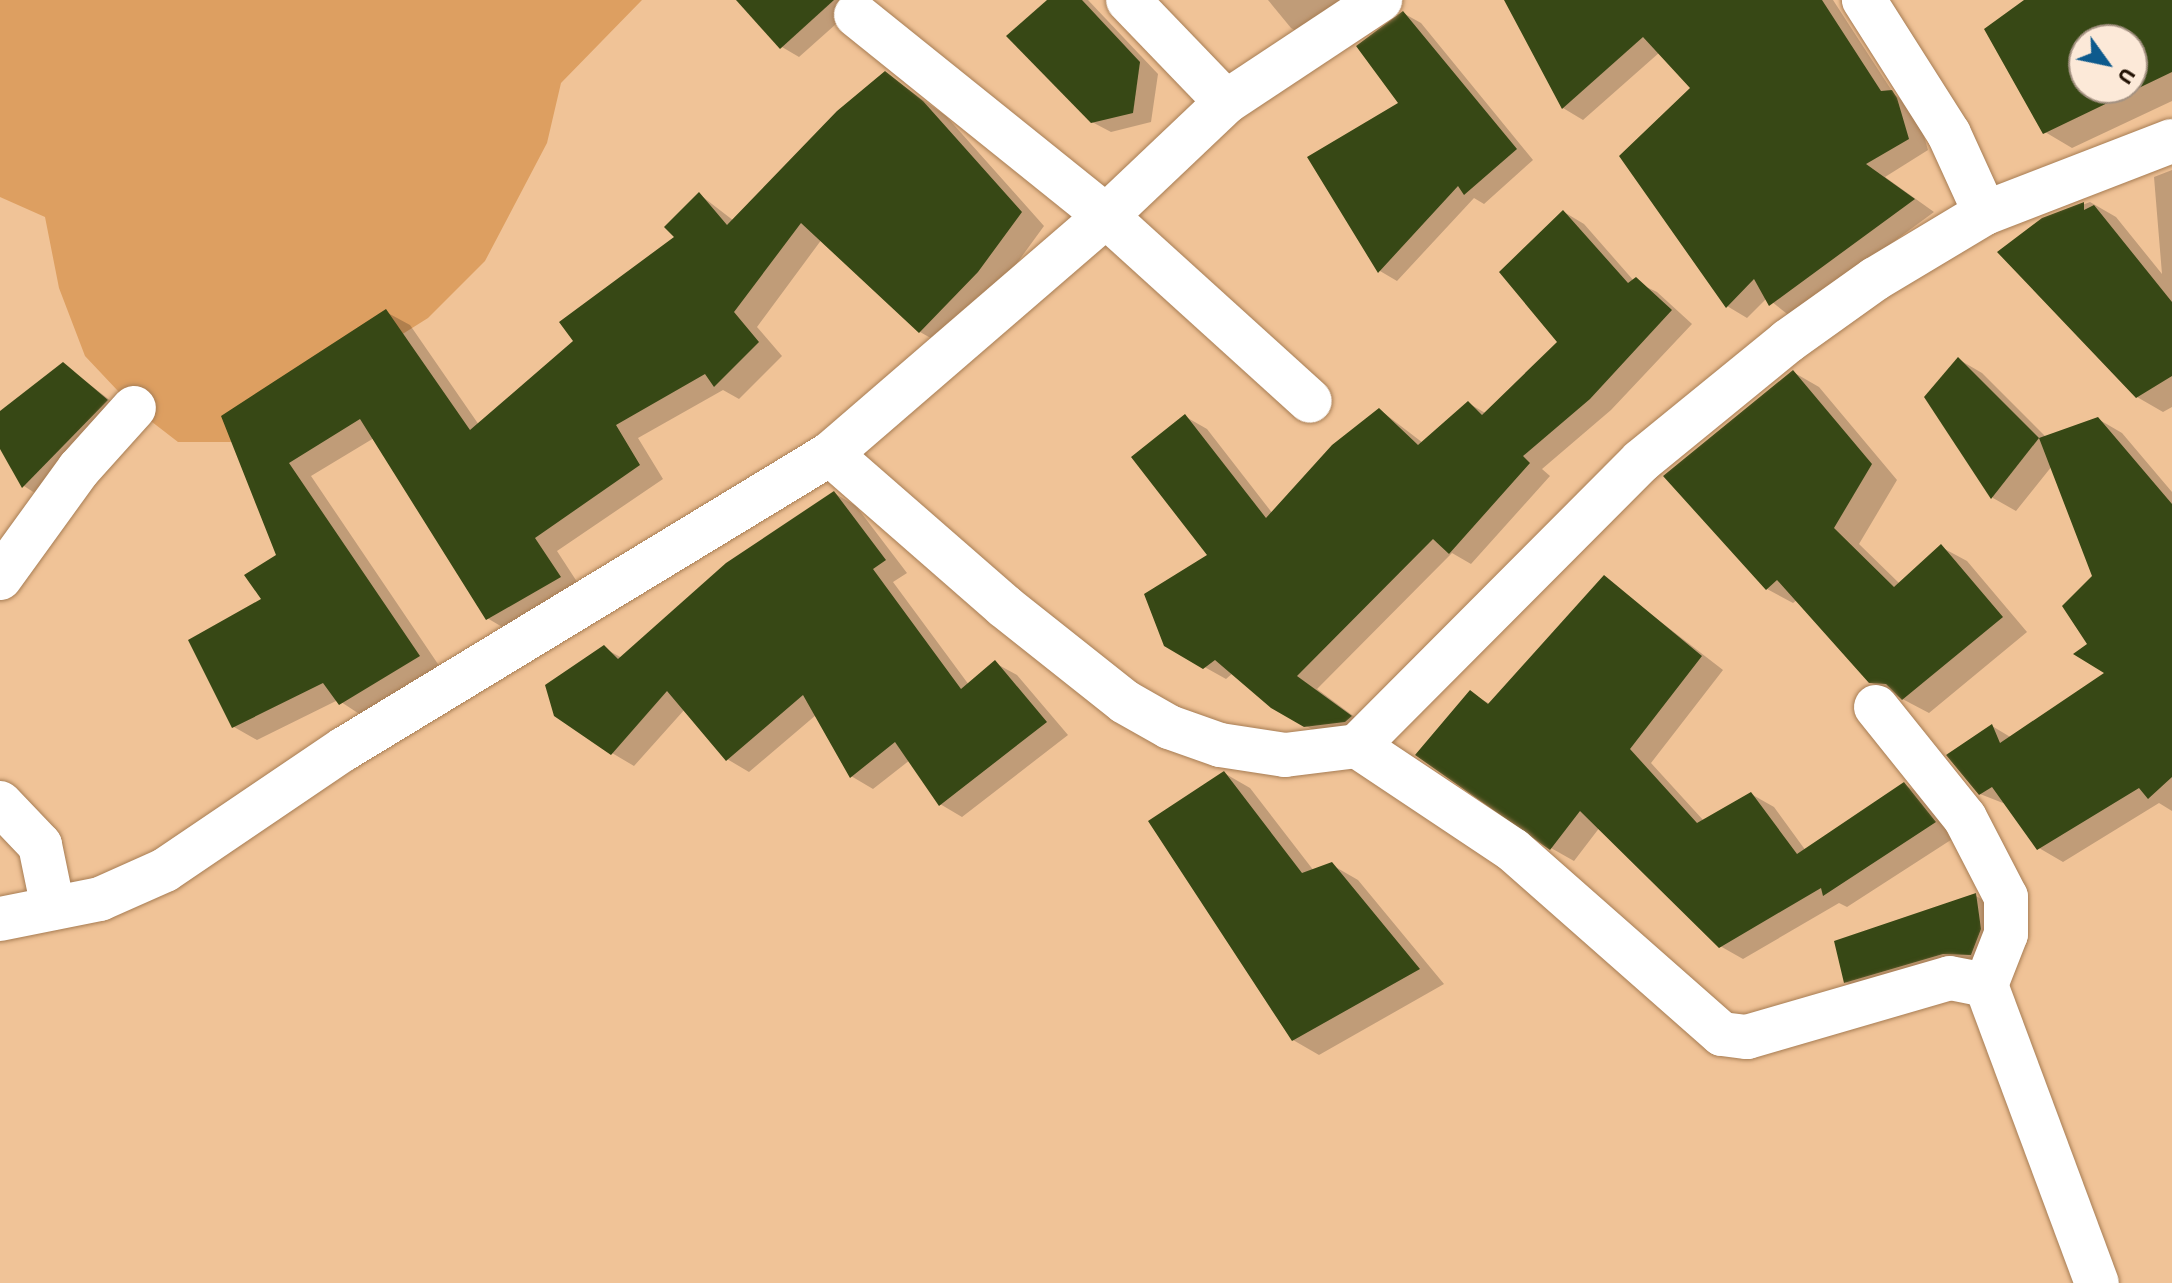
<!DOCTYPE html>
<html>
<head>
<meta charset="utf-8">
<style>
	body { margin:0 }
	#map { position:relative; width:2172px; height:1283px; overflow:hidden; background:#f0c397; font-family:"Source Sans 3",sans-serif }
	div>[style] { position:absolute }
	.green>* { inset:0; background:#dd9f61 }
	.shadow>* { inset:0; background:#0003 }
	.building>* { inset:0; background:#374815 }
	.roads { filter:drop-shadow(0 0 2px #a77d54) drop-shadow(0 0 2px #a77d54) }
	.minor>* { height:44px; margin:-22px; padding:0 22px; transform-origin:22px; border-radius:22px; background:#fff }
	span { translate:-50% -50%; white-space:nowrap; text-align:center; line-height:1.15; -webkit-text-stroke:8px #fce9d8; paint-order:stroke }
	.north { position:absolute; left:2068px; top:24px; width:80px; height:80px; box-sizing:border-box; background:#fce9d8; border:2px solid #a49282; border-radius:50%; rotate:123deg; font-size:22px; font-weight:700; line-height:32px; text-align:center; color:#201002 }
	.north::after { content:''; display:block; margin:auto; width:28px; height:36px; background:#0d5a8d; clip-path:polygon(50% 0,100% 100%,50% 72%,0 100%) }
</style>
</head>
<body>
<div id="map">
	<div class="green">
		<div style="clip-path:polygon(0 0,642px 0,561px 83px,547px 143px,485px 261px,428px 318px,231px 442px,178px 442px,134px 408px,85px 356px,59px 288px,45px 217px,0 197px)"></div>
	</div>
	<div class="shadow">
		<div style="clip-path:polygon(739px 0,847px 0,854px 8px,799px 57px,782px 47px)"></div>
		<div style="clip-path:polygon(1050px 0,1088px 0,1158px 74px,1151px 122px,1111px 132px,1092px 122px)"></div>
		<div style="clip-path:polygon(1268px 0,1388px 0,1317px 43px,1291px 28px)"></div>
		<div style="clip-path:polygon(1523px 0,1833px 0,1894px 94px,1917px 112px,1928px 150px,1885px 177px,1934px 212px,1791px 317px,1767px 298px,1747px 318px,1727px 306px,1693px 88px,1660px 52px,1583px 120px,1563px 108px)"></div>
		<div style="clip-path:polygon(evenodd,2028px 0,2172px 0,2172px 101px,2072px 148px,2045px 132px,2028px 0,2084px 40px,2132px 40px,2132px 88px,2084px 88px,2084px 40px)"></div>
		<div style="clip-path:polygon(1403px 13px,1421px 23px,1533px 160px,1484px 204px,1474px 198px,1397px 281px,1380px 271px,1400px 104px)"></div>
		<div style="clip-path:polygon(885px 73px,946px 116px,1044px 226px,1001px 285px,943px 345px,920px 332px,822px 239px,757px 327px,782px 356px,739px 399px,723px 390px,638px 438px,663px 479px,557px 551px,583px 591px,511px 632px,487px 618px,374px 438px,311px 476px,442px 670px,364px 717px,338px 700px,257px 740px,234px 727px,278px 556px,224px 417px,386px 312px,410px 325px,479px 425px,576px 341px,677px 237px,699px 194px,734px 221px)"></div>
		<div style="clip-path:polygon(2172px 170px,2172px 407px,2163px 412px,2137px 397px,2043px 220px,2090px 202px,2116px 217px,2162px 274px,2154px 177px)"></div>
		<div style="clip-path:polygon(1564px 212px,1584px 224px,1634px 281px,1657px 292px,1692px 324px,1611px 410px,1542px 469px,1550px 476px,1471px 564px,1452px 553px,1317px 689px,1371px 729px,1327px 738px,1272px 706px,1233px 673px,1226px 679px,1165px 645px,1210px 556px,1186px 417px,1207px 429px,1273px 514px,1380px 410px,1423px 443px,1468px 403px,1487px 414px,1559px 342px)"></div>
		<div style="clip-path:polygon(1958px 359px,1982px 373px,2047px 438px,2098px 419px,2122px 433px,2172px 492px,2172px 811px,2159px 803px,2063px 862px,2039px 848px,2008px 805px,1980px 794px,1992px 726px,2012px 738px,2108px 672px,2089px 644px,2095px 576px,2052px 466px,2016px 511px,1993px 498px,1926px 398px)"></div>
		<div style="clip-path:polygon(63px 364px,124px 411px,41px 497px,24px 486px,0 445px,0 413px)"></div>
		<div style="clip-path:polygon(1793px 372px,1819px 387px,1897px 480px,1859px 544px,1900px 584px,1941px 547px,1967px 561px,2027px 632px,1929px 713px,1870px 682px,1797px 600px,1793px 603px,1767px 589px)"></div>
		<div style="clip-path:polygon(834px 493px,856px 506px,907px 573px,893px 582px,969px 685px,995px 663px,1017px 675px,1068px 735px,962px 817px,940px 804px,910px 760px,873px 789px,851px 776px,816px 715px,749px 772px,727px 759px,685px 709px,634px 766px,612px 753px,604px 648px,622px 658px)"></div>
		<div style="clip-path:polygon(1604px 578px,1723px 670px,1651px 763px,1704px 821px,1751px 794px,1774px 807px,1806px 851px,1905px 785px,1927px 798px,1957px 836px,1847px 907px,1839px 903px,1743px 959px,1720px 946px,1600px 827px,1574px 861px,1551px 848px,1470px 693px,1490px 704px)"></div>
		<div style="clip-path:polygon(1224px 773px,1250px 788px,1314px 871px,1332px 865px,1358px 880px,1444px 984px,1319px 1055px,1293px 1040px)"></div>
		<div style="clip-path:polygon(1976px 896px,1993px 906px,1989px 964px,1863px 992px,1845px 982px)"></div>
	</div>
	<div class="building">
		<div style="clip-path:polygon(736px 0,834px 0,780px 49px)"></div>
		<div style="clip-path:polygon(1047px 0,1082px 0,1140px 62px,1133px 113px,1091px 123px,1006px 36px)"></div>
		<div style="clip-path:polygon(1504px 0,1822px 0,1881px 91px,1892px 90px,1897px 98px,1909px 139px,1866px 164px,1915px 199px,1769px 306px,1754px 279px,1726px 308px,1619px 156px,1690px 88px,1643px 37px,1562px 109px)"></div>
		<div style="clip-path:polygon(evenodd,2024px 0,2172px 0,2172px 72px,2043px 134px,1984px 29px,2024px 0,2084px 40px,2132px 40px,2132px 88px,2084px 88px,2084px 40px)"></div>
		<div style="clip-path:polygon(1403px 11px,1517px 149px,1464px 195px,1458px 186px,1378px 273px,1307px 157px,1398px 103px,1356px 46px)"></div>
		<div style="clip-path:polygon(885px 71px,923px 101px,1022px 212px,978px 272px,919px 333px,801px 223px,734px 312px,759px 342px,714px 387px,705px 374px,616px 425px,640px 465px,535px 538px,561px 577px,486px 620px,360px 419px,289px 463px,420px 656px,339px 705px,323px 683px,232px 728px,188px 640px,261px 599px,244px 575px,276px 555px,221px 416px,386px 309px,470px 430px,573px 341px,559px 322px,674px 237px,664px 227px,699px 192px,727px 225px,837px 111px)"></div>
		<div style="clip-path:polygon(2084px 202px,2084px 210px,2094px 205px,2172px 302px,2172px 376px,2136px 398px,1997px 252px,2042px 218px)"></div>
		<div style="clip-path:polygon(1563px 210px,1628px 283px,1636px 277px,1672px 310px,1590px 399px,1523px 456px,1530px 463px,1449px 554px,1433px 539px,1297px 676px,1352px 716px,1345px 722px,1304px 727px,1271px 708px,1215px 660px,1203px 669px,1164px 646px,1144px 594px,1207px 555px,1131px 457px,1185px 414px,1266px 518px,1332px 445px,1379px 408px,1418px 445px,1468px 401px,1482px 415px,1557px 342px,1499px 272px)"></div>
		<div style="clip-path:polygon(1958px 357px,2039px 438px,1991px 499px,1924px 397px)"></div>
		<div style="clip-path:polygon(63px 362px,108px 400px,22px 488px,0 449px,0 411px)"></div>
		<div style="clip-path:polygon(1793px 370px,1872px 464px,1834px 528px,1894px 587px,1941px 544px,2003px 617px,1902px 700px,1886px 684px,1869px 683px,1777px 580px,1766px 590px,1663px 476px)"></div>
		<div style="clip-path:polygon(2098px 417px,2172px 504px,2172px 777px,2148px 799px,2139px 788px,2037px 850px,1992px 787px,1979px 795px,1946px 755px,1992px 724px,2000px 743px,2104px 673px,2073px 654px,2087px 644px,2062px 606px,2092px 576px,2039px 438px)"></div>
		<div style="clip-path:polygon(834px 491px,886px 560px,873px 569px,961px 689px,995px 660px,1047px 722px,939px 806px,895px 742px,850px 778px,803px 695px,726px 761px,667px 691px,611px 755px,554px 716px,545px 685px,604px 645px,618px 659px,726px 563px)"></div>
		<div style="clip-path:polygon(1604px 575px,1702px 656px,1630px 749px,1697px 823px,1751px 792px,1797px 854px,1904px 782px,1936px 822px,1823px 896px,1821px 888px,1719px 948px,1580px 811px,1550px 850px,1415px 755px,1470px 690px,1488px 704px)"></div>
		<div style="clip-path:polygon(1224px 771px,1302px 873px,1332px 862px,1420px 969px,1292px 1041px,1148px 821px)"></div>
		<div style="clip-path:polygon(1976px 893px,1981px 929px,1971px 955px,1943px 954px,1844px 983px,1834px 941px)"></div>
	</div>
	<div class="roads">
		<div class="minor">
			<div style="left:1128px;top:0;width:141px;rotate:46.1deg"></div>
			<div style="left:856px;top:15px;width:321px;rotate:38.8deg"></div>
			<div style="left:1106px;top:216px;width:275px;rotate:42.2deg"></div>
			<div style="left:1985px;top:213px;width:200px;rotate:-21.1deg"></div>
			<div style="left:830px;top:454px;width:231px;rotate:41.1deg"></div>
			<div style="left:1004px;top:606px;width:154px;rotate:38.4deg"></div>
			<div style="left:1125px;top:702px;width:51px;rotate:29.6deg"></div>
			<div style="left:1169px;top:727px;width:54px;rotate:19.4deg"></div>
			<div style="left:1220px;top:745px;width:66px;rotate:8.7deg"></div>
			<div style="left:1285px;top:755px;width:73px;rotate:-7.1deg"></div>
			<div style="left:1357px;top:746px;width:402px;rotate:-45.1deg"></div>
			<div style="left:1641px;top:461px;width:190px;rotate:-39.2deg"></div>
			<div style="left:1788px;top:341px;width:107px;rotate:-35.5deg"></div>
			<div style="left:1875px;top:279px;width:128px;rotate:-31deg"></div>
			<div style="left:1985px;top:213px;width:87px;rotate:-114.5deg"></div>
			<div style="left:1949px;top:134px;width:159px;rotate:-122.4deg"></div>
			<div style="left:0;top:578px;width:135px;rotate:-54.1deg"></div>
			<div style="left:79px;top:469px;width:82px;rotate:-48deg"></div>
			<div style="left:1876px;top:707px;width:142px;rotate:51.3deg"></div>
			<div style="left:1965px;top:818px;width:89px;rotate:62.6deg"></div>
			<div style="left:2006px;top:897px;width:37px;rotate:90deg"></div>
			<div style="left:2006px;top:934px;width:55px;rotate:111.4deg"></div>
			<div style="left:1357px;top:746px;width:187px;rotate:33.7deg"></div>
			<div style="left:1513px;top:850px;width:278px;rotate:41.4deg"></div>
			<div style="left:1722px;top:1034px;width:25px;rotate:7deg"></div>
			<div style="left:1747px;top:1037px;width:211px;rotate:-16.2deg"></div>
			<div style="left:1950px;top:978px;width:37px;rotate:11deg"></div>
			<div style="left:1986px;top:985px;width:318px;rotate:69.6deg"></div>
			<div style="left:0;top:803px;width:58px;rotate:46.4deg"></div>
			<div style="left:40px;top:845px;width:64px;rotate:78.3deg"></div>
			<div style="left:0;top:919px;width:102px;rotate:-11.3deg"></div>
			<div style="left:100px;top:899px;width:71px;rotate:-24deg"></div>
			<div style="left:165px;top:870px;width:216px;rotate:-34.1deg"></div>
			<div style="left:344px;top:749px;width:569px;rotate:-31.26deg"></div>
			<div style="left:830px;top:454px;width:364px;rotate:-40.8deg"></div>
			<div style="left:1106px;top:216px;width:166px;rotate:-43.5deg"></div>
			<div style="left:1226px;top:102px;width:185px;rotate:-33.5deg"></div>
		</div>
	</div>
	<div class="north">U</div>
</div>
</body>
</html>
